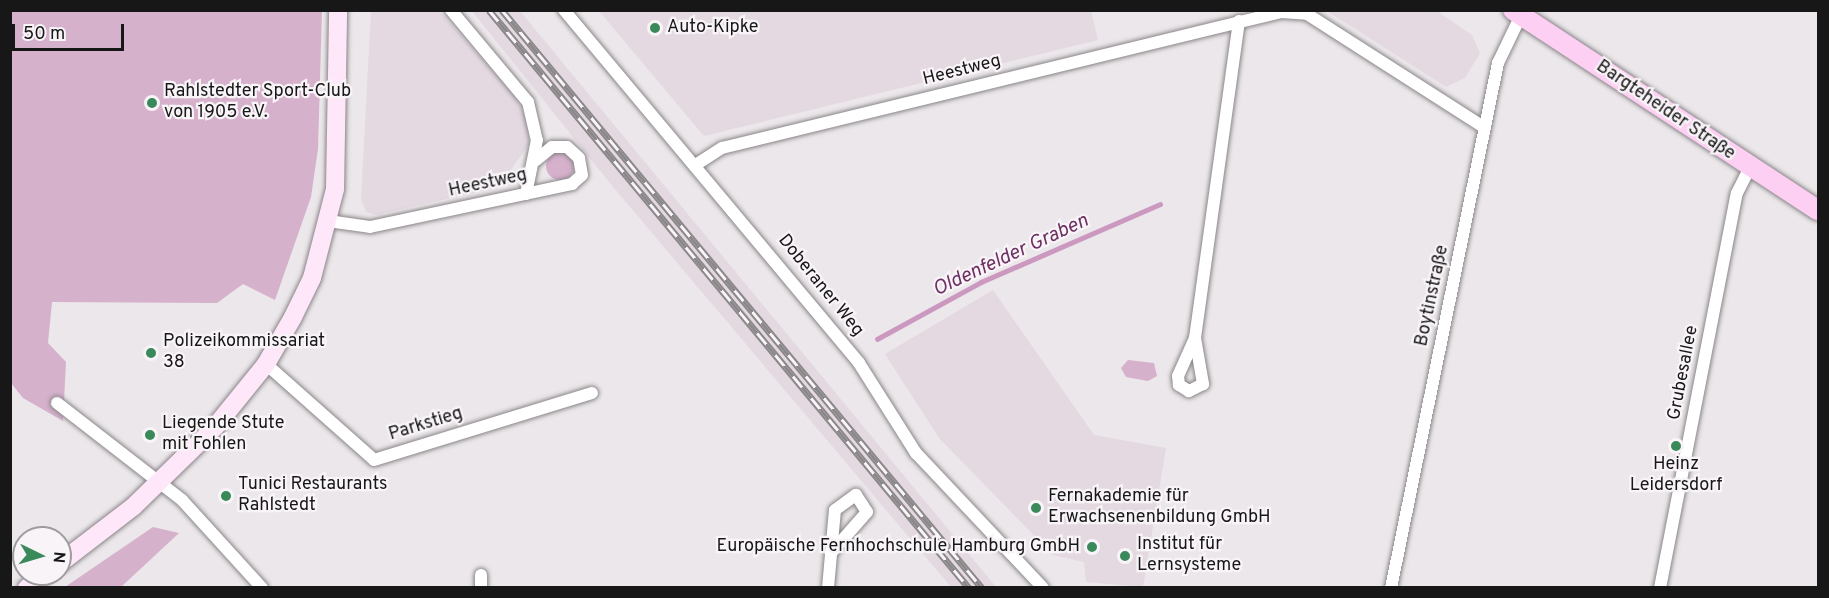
<!DOCTYPE html>
<html>
<head>
<meta charset="utf-8">
<style>
	body { margin:0 }
	#map { position:relative; width:1829px; height:598px; overflow:hidden; background:#ebe7ea; font-family:Overpass,sans-serif }
	div>[style] { position:absolute }
	.built>* { inset:0; background:#e4d9e1 }
	.green>* { inset:0; background:#d6b1cc }
	.round { border-radius:50% }
	.stream>* { height:4.5px; margin:-2.25px; padding:0 2.25px; transform-origin:2.25px; border-radius:2.25px; background:#cb98bf }
	.roads { filter:drop-shadow(0 0 2px #8a8689) drop-shadow(0 0 2px #8a8689) }
	.minor>* { height:12px; margin:-6px; padding:0 6px; transform-origin:6px; border-radius:6px; background:#fff }
	.secondary>* { height:18px; margin:-9px; padding:0 9px; transform-origin:9px; border-radius:9px; background:#fee7f9 }
	.primary>* { height:20px; margin:-10px; padding:0 10px; transform-origin:10px; border-radius:10px; background:#fdcff2 }
	.rail>* { height:7px; margin-top:-3.5px; transform-origin:0; background:repeating-linear-gradient(90deg,#f8f4f7 0 14px,#8b888a 0 28px); box-sizing:border-box; border-block:2px solid #8b888a }
	.dots>* { width:16px; height:16px; translate:-50% -50%; box-sizing:border-box; border:3px solid #f8f4f7; border-radius:50% }
	span { translate:-50% -50%; white-space:nowrap; text-align:center; line-height:1.15; -webkit-text-stroke:4.5px #f8f4f7; paint-order:stroke }
	.poi-label { font-size:18px; color:#181718 }
	.left { translate:0 -50%; text-align:left }
	.right { translate:-100% -50%; text-align:right }
	.street-label { font-size:18px; color:#181718 }
	.water-label { font-size:20px; color:#6e2f62; font-style:italic }
	.frame { position:absolute; inset:0; border:12px solid #181718; pointer-events:none }
	.north { position:absolute; left:12px; top:526px; width:60px; height:60px; box-sizing:border-box; background:#f8f4f7; border:2px solid #9e9c9e; border-radius:50%; rotate:95deg; font-size:16px; font-weight:700; line-height:24px; text-align:center; color:#181718 }
	.north::after { content:''; display:block; margin:auto; width:21px; height:27px; background:#39895a; clip-path:polygon(50% 0,100% 100%,50% 72%,0 100%) }
	.scale { position:absolute; left:12px; top:24px; width:112px; height:27px; box-sizing:border-box; border:3px solid #181718; border-top:0; padding-left:8px; font-size:18px; line-height:21px; white-space:nowrap; color:#181718; -webkit-text-stroke:4px #f8f4f7; paint-order:stroke }
</style>
</head>
<body>
<div id="map">
	<div class="built">
		<div style="clip-path:polygon(371px 11px,439px 11px,515px 96px,526px 118px,529px 144px,499px 187px,376px 215px,366px 212px,361px 199px)"></div>
		<div style="clip-path:polygon(472px 11px,520px 11px,996px 587px,951px 587px,609px 182px)"></div>
		<div style="clip-path:polygon(599px 11px,1091px 11px,1098px 40px,704px 136px)"></div>
		<div style="clip-path:polygon(1327px 11px,1437px 11px,1472px 35px,1480px 53px,1465px 78px,1446px 87px)"></div>
		<div style="clip-path:polygon(993px 290px,1094px 435px,1166px 448px,1143px 587px,1086px 582px,1084px 562px,1053px 555px,939px 438px,885px 354px)"></div>
	</div>
	<div class="green">
		<div style="clip-path:polygon(10px 11px,322px 11px,318px 149px,311px 197px,275px 300px,243px 284px,217px 303px,52px 302px,48px 343px,66px 362px,63px 421px,23px 398px,11px 383px)"></div>
		<div class="round" style="left:546px;top:152px;width:28px;height:28px"></div>
		<div style="clip-path:polygon(1128px 360px,1154px 363px,1157px 376px,1148px 381px,1126px 377px,1121px 368px)"></div>
		<div style="clip-path:polygon(153px 527px,179px 533px,121px 587px,65px 587px)"></div>
	</div>
	<div class="stream">
		<div style="left:877px;top:339px;width:119px;rotate:-28.7deg"></div>
		<div style="left:981px;top:282px;width:195px;rotate:-23.5deg"></div>
	</div>
	<div class="roads">
		<div class="minor">
			<div style="left:451px;top:10px;width:120px;rotate:50.1deg"></div>
			<div style="left:528px;top:102px;width:39px;rotate:77deg"></div>
			<div style="left:537px;top:140px;width:55px;rotate:101.5deg"></div>
			<div style="left:564px;top:10px;width:460px;rotate:50.1deg"></div>
			<div style="left:859px;top:363px;width:107px;rotate:57.7deg"></div>
			<div style="left:916px;top:453px;width:185px;rotate:46.7deg"></div>
			<div style="left:697px;top:164px;width:30px;rotate:-33deg"></div>
			<div style="left:722px;top:148px;width:575px;rotate:-13.67deg"></div>
			<div style="left:1281px;top:12px;width:26px;rotate:4deg"></div>
			<div style="left:1307px;top:14px;width:211px;rotate:32.6deg"></div>
			<div style="left:328px;top:221px;width:42px;rotate:8.1deg"></div>
			<div style="left:370px;top:227px;width:207px;rotate:-12deg"></div>
			<div style="left:572px;top:184px;width:13px;rotate:-42deg"></div>
			<div style="left:582px;top:175px;width:17px;rotate:-100deg"></div>
			<div style="left:579px;top:158px;width:16px;rotate:-137deg"></div>
			<div style="left:567px;top:147px;width:15px;rotate:180deg"></div>
			<div style="left:552px;top:147px;width:21px;rotate:141deg"></div>
			<div style="left:1195px;top:338px;width:47px;rotate:80.1deg"></div>
			<div style="left:1203px;top:384px;width:16px;rotate:153deg"></div>
			<div style="left:1189px;top:391px;width:12px;rotate:-149deg"></div>
			<div style="left:1179px;top:385px;width:9px;rotate:-96deg"></div>
			<div style="left:1178px;top:376px;width:42px;rotate:-65.9deg"></div>
			<div style="left:1195px;top:338px;width:320px;rotate:-82.1deg"></div>
			<div style="left:266px;top:364px;width:144px;rotate:41.6deg"></div>
			<div style="left:374px;top:460px;width:228px;rotate:-17.1deg"></div>
			<div style="left:57px;top:403px;width:158px;rotate:37.8deg"></div>
			<div style="left:182px;top:500px;width:119px;rotate:47.7deg"></div>
			<div style="left:481px;top:575px;width:13px;rotate:90deg"></div>
			<div style="left:828px;top:588px;width:78px;rotate:-84.9deg"></div>
			<div style="left:835px;top:510px;width:26px;rotate:-36deg"></div>
			<div style="left:856px;top:495px;width:20px;rotate:57deg"></div>
			<div style="left:867px;top:512px;width:55px;rotate:131.3deg"></div>
			<div style="left:1391px;top:588px;width:536px;rotate:-78.48deg"></div>
			<div style="left:1498px;top:63px;width:58px;rotate:-64.3deg"></div>
			<div style="left:1660px;top:588px;width:402px;rotate:-79deg"></div>
			<div style="left:1737px;top:193px;width:28px;rotate:-63deg"></div>
		</div>
		<div class="secondary">
			<div style="left:60px;top:563px;width:93px;rotate:-37.6deg"></div>
			<div style="left:134px;top:506px;width:113px;rotate:-44.3deg"></div>
			<div style="left:215px;top:427px;width:81px;rotate:-51deg"></div>
			<div style="left:266px;top:364px;width:54px;rotate:-60.1deg"></div>
			<div style="left:293px;top:317px;width:43px;rotate:-64deg"></div>
			<div style="left:312px;top:278px;width:92px;rotate:-75.5deg"></div>
			<div style="left:335px;top:189px;width:179px;rotate:-89deg"></div>
			<div style="left:27px;top:588px;width:23px;rotate:-38deg"></div>
		</div>
		<div class="primary">
			<div style="left:1513px;top:10px;width:365px;rotate:33.3deg"></div>
		</div>
	</div>
	<div class="rail">
		<div style="left:489px;top:10px;width:751px;rotate:50.29deg"></div>
		<div style="left:502px;top:10px;width:751px;rotate:50.29deg"></div>
	</div>
	<div class="dots">
		<div style="left:655px;top:28px;background:#39895a"></div>
		<div style="left:152px;top:103px;background:#39895a"></div>
		<div style="left:151px;top:353px;background:#39895a"></div>
		<div style="left:150px;top:435px;background:#39895a"></div>
		<div style="left:1676px;top:446px;background:#39895a"></div>
		<div style="left:226px;top:496px;background:#39895a"></div>
		<div style="left:1036px;top:508px;background:#39895a"></div>
		<div style="left:1092px;top:547px;background:#39895a"></div>
		<div style="left:1125px;top:556px;background:#39895a"></div>
	</div>
	<div class="poi-label">
		<span class="left" style="left:667px;top:28px">Auto-Kipke</span>
		<span class="left" style="left:164px;top:103px">Rahlstedter Sport-Club<br>von 1905 e.V.</span>
		<span class="left" style="left:163px;top:353px">Polizeikommissariat<br>38</span>
		<span class="left" style="left:162px;top:435px">Liegende Stute<br>mit Fohlen</span>
		<span style="left:1676px;top:476px">Heinz<br>Leidersdorf</span>
		<span class="left" style="left:238px;top:496px">Tunici Restaurants<br>Rahlstedt</span>
		<span class="left" style="left:1048px;top:508px">Fernakademie für<br>Erwachsenenbildung GmbH</span>
		<span class="left" style="left:1137px;top:556px">Institut für<br>Lernsysteme</span>
		<span class="right" style="left:1080px;top:547px">Europäische Fernhochschule Hamburg GmbH</span>
	</div>
	<div class="street-label">
		<span style="left:962px;top:71px;rotate:-14deg">Heestweg</span>
		<span style="left:1665px;top:111px;rotate:34deg">Bargteheider Straße</span>
		<span style="left:488px;top:184px;rotate:-12deg">Heestweg</span>
		<span style="left:820px;top:286px;rotate:51deg">Doberaner Weg</span>
		<span style="left:1433px;top:296px;rotate:-78deg">Boytinstraße</span>
		<span style="left:1684px;top:373px;rotate:-79deg">Grubesallee</span>
		<span style="left:426px;top:425px;rotate:-17deg">Parkstieg</span>
	</div>
	<div class="water-label">
		<span style="left:1011px;top:256px;rotate:-25deg">Oldenfelder Graben</span>
	</div>
	<div class="frame"></div>
	<div class="north">N</div>
	<div class="scale">50 m</div>
</div>
</body>
</html>
